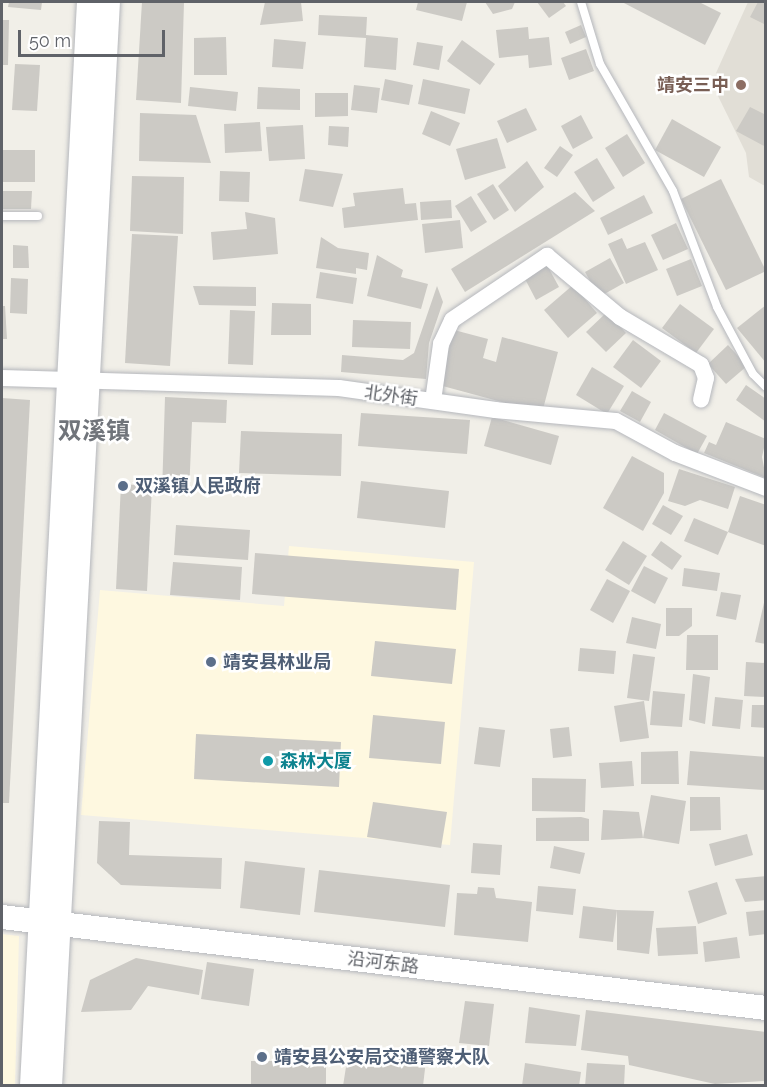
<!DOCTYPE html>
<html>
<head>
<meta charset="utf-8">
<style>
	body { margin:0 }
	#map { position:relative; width:767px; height:1087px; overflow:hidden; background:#f1efe8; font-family:Raleway,"Noto Sans SC",sans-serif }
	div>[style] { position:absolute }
	.commercial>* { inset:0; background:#fef8e0 }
	.education>* { inset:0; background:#e1ded6 }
	.building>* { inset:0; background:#cccac5 }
	.roads { filter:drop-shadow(0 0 2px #b5b7bc) drop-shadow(0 0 2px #b5b7bc) }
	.service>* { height:8px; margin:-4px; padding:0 4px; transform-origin:4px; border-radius:4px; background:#fff }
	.minor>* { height:16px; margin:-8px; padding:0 8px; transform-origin:8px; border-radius:8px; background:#fff }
	.secondary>* { height:24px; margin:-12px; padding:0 12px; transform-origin:12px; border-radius:12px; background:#fff }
	.dots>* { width:16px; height:16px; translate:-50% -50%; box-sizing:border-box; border:3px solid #fff; border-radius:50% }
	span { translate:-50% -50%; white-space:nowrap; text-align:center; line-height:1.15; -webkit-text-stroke:5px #fff; paint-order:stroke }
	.education-label { font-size:18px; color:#785e54; font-weight:700 }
	.right { translate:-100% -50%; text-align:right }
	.street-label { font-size:18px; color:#5f6268 }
	.service-label { font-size:18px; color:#4e5e75; font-weight:700 }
	.left { translate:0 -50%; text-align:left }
	.culture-label { font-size:18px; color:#0d838f; font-weight:700 }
	.district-label { font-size:24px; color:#70747a; font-weight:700 }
	.frame { position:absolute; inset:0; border:3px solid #5f6268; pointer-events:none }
	.scale { position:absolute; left:18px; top:30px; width:147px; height:27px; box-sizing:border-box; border:3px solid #5f6268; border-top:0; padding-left:8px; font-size:18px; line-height:21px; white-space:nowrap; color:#5f6268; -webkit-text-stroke:4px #fff; paint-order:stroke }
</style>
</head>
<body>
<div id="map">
	<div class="commercial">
		<div style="clip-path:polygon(289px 546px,474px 562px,450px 845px,81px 815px,100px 590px,284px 606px)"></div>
		<div style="clip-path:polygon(2px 934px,19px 936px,15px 1085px,2px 1085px)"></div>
	</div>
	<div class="education">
		<div style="clip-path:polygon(748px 2px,765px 2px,765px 186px,749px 177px,746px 153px,718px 96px,716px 73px)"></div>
	</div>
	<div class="building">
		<div style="clip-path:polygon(9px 2px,42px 2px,41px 10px,8px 7px)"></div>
		<div style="clip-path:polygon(142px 2px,184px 2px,181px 103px,136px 100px)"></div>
		<div style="clip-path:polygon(265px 2px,301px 2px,303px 21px,260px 25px)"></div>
		<div style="clip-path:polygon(418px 2px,467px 2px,462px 21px,416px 10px)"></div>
		<div style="clip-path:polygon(485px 2px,515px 2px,512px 9px,493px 14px)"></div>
		<div style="clip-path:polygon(537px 2px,563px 2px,566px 6px,549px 18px)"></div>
		<div style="clip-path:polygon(622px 2px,699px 2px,721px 13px,705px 45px)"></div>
		<div style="clip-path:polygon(758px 2px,766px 2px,766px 25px,750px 17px)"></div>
		<div style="clip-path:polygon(319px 15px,367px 17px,366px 35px,398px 38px,396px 70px,364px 67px,366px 38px,318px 35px)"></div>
		<div style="clip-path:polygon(2px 20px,9px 20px,8px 65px,2px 65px)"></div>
		<div style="clip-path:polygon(581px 25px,586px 37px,570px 44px,565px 32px)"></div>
		<div style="clip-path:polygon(528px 27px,529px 39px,549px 37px,552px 65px,529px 68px,528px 55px,499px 58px,496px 30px)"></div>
		<div style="clip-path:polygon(226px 37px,227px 75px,194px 75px,194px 38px)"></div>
		<div style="clip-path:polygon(274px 39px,306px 42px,303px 69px,272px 67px)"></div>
		<div style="clip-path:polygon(462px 40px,495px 64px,480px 85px,447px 61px)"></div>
		<div style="clip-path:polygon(417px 42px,443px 46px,439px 70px,413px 65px)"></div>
		<div style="clip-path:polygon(586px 49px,594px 71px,569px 80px,561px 58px)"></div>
		<div style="clip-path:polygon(15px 64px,40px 65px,37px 111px,12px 110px)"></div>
		<div style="clip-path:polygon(385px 79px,413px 85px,409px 105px,381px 100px)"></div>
		<div style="clip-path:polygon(423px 79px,470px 89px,465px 114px,418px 104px)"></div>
		<div style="clip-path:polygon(354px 85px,380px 88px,377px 113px,351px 110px)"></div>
		<div style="clip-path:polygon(190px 87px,238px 92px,236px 111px,188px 106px)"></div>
		<div style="clip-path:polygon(258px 87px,300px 89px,300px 110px,257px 109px)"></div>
		<div style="clip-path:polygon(315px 93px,348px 93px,348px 116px,315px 117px)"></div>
		<div style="clip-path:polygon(750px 107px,766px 115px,766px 147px,736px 131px)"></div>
		<div style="clip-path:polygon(526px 108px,537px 130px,507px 143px,497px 121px)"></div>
		<div style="clip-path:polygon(431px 111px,460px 123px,450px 146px,422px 134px)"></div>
		<div style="clip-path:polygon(140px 113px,196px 115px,211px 163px,139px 161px)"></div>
		<div style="clip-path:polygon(581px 115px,593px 138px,573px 149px,561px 126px)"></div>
		<div style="clip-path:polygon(672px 119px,721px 147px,704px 177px,655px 150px)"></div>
		<div style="clip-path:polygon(260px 122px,262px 151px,225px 153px,224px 124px)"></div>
		<div style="clip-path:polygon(303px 125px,305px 159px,269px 161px,266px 127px)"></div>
		<div style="clip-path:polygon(329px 126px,349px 127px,348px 147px,328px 145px)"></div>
		<div style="clip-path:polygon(627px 134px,645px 163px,623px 177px,605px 148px)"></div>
		<div style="clip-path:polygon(497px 138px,506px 168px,465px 180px,456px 149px)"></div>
		<div style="clip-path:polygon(560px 146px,573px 155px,557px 177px,544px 168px)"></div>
		<div style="clip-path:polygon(3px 150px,35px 150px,35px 182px,3px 182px)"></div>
		<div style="clip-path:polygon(597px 158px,615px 188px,593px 202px,574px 172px)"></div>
		<div style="clip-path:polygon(527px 161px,544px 187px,515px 212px,498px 186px)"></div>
		<div style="clip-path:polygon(305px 169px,343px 174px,333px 207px,299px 201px)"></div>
		<div style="clip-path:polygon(220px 171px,250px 172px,249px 202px,219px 201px)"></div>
		<div style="clip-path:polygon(132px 176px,184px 177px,183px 234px,130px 231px)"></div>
		<div style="clip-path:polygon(721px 179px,766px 271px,726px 290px,681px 199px)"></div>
		<div style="clip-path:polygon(493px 184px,509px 210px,494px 220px,477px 194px)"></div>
		<div style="clip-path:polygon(403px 188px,405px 204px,416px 203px,418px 220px,344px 228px,342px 208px,355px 206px,353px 193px)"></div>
		<div style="clip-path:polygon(2px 191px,32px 191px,31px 209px,2px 209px)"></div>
		<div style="clip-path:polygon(575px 192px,595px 211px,465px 292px,451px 269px)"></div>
		<div style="clip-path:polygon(644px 195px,653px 213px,608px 235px,600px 218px)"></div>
		<div style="clip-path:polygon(471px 196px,487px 222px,471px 232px,455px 206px)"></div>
		<div style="clip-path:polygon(451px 200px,452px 218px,421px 220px,420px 202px)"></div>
		<div style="clip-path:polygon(245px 212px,275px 218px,278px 254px,213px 260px,211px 232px,247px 229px)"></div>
		<div style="clip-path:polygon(460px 220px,463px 248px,425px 253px,422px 224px)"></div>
		<div style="clip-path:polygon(676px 223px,688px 249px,663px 260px,651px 235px)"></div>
		<div style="clip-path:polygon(132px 234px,178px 236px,170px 366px,125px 363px)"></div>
		<div style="clip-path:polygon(321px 237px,338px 248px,369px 253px,367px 270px,356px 268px,356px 274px,316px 268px)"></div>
		<div style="clip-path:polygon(622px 238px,627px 249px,645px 242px,658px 270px,626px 284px,608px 244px)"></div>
		<div style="clip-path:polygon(13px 245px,28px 246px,29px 268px,13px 268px)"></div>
		<div style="clip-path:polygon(377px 255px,403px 270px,401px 277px,428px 284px,421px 309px,367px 296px)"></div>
		<div style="clip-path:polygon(610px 258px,624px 283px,599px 297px,585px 272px)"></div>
		<div style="clip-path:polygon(691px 259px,702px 286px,677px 296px,666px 269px)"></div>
		<div style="clip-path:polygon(547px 265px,559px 287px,536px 300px,524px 277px)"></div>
		<div style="clip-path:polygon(320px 272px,357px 278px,353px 304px,316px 298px)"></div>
		<div style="clip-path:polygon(11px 278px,28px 279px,27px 314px,10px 313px)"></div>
		<div style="clip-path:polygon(573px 285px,597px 313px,568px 338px,544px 310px)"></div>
		<div style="clip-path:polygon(193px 286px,256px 287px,256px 306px,199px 305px)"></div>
		<div style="clip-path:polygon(437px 286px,443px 302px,429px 343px,426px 379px,341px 372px,342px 355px,403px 360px,414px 353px)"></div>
		<div style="clip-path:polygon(272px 303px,311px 304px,311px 335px,271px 335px)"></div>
		<div style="clip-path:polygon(680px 304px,714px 329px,696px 353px,662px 328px)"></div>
		<div style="clip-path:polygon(766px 305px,766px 363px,737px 328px)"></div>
		<div style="clip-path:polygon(2px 306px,5px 306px,7px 339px,2px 339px)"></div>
		<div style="clip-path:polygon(230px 310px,255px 311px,253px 365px,228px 364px)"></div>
		<div style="clip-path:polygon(607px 312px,626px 333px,606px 352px,586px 332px)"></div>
		<div style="clip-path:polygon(353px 320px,411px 322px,410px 349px,352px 347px)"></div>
		<div style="clip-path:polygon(454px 330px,488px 339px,483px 358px,496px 362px,502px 337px,558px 352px,542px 413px,439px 385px)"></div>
		<div style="clip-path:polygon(633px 340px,661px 361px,641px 388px,613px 367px)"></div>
		<div style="clip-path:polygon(728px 345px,747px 366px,726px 384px,708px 364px)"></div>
		<div style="clip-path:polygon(592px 367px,624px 386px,607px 414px,576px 395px)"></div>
		<div style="clip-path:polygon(746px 385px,766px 399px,766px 422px,736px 400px)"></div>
		<div style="clip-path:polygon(632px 391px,651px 402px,640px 422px,620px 411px)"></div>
		<div style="clip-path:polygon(165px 397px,227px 400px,226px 423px,192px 422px,189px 494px,162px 493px)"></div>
		<div style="clip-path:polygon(2px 398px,30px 400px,9px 803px,2px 803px)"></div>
		<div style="clip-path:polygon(361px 413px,470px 420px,467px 454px,358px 446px)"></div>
		<div style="clip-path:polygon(664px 413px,707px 436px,697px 454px,655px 430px)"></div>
		<div style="clip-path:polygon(492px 417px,559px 436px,551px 465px,484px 446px)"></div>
		<div style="clip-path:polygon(726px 422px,766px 439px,762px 457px,766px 478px,704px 453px,709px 442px,716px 445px)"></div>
		<div style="clip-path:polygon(241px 431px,342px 434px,341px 476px,239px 473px)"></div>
		<div style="clip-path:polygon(632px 456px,664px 473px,664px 493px,643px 531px,603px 508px)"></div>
		<div style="clip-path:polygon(679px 469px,735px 487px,728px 509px,700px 500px,685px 506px,668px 501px)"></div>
		<div style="clip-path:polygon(361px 481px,449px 491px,445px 528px,357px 518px)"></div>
		<div style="clip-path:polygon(121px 484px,152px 486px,147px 591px,116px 589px)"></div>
		<div style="clip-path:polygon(740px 496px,766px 505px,766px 546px,728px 532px)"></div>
		<div style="clip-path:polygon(663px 505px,683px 516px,671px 535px,652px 524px)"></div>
		<div style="clip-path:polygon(694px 518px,728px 532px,718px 555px,684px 541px)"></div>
		<div style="clip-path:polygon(176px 525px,250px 530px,248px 560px,174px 555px)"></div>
		<div style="clip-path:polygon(623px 541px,647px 556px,629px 585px,605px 570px)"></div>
		<div style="clip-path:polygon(661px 541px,682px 556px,672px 570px,651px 555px)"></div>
		<div style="clip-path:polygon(255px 553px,459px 569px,456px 610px,252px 594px)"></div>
		<div style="clip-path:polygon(173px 562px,242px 567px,240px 600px,170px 595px)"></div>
		<div style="clip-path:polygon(644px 566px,668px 578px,655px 604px,631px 591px)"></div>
		<div style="clip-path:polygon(684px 568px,720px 573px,717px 591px,682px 586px)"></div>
		<div style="clip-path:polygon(607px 579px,630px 591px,613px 623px,590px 610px)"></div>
		<div style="clip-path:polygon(721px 592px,741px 595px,736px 620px,716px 616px)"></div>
		<div style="clip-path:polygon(766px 594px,766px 644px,755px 642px)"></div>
		<div style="clip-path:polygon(666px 608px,692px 608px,692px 626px,679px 636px,666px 636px)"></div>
		<div style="clip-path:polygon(632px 617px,661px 624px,656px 649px,626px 643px)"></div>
		<div style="clip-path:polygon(687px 635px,718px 635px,718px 670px,686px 670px)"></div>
		<div style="clip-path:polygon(375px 641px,456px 649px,452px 684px,371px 676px)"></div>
		<div style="clip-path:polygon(580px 648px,616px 651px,614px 674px,578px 671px)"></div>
		<div style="clip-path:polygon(633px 654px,655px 657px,649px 701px,627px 698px)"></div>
		<div style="clip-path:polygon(746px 662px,766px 663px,766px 697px,744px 696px)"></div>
		<div style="clip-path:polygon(693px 674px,710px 677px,705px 724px,689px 720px)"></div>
		<div style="clip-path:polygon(653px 691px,685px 694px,682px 727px,650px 725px)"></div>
		<div style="clip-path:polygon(715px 697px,743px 700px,740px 729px,712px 726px)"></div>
		<div style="clip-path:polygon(644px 701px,649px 738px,620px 742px,614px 706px)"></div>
		<div style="clip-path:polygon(752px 705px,766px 705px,766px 728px,751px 727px)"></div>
		<div style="clip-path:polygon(373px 715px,445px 722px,441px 764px,369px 758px)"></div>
		<div style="clip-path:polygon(479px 727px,505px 730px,500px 767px,474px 764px)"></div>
		<div style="clip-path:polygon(569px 727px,572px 756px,553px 758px,550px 729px)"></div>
		<div style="clip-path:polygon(196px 734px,341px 742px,339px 787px,194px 779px)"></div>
		<div style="clip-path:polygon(678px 751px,679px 784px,641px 784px,641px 752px)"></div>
		<div style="clip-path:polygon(690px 751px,766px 757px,764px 790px,687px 785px)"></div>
		<div style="clip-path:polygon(632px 761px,634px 786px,601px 788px,599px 763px)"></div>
		<div style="clip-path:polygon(532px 778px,586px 779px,585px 812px,532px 811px)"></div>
		<div style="clip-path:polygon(651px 795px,686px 801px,679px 844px,643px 838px,601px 840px,603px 810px,639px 812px,643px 838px)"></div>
		<div style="clip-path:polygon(690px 797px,720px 797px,721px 830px,690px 831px)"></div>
		<div style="clip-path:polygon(373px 802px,447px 812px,441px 848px,367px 837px)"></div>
		<div style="clip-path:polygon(581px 817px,589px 819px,589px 841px,536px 841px,536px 818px)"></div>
		<div style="clip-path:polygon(99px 821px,130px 822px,129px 855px,222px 858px,221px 889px,121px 885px,97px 863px)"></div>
		<div style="clip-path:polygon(747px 834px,753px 855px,715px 866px,709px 844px)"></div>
		<div style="clip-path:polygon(473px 843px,502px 845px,500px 875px,471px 873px)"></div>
		<div style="clip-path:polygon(554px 846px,585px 853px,580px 874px,550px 868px)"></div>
		<div style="clip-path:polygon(245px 861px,305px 868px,300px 915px,240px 908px)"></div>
		<div style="clip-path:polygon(319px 870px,450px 885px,445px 927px,314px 912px)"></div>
		<div style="clip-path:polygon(766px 876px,766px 900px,745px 902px,735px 879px)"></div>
		<div style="clip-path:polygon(717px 882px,727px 914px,698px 924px,688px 891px)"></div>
		<div style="clip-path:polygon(538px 886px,576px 889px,573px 915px,536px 911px)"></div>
		<div style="clip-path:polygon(478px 887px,494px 888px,496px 898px,532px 902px,528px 942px,454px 935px,457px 893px,477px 894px)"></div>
		<div style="clip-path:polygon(583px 906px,617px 910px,613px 942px,579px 938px)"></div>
		<div style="clip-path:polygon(617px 910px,654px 911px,649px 954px,617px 950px)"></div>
		<div style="clip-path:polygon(766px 910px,766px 934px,749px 936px,746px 912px)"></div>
		<div style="clip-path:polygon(696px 926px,698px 954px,658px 956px,656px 928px)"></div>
		<div style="clip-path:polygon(737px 937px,740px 958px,705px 962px,703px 942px)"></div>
		<div style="clip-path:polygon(136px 958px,203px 970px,199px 995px,148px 986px,131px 1010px,81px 1012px,90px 980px)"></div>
		<div style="clip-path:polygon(207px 962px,254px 969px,249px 1006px,201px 999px)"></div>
		<div style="clip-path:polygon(465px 1001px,494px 1004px,489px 1046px,459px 1043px)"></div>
		<div style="clip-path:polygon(529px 1007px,580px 1015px,576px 1046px,525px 1043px)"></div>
		<div style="clip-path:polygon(586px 1010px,766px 1032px,766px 1081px,715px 1084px,629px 1065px,628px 1056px,581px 1050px)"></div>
		<div style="clip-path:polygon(349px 1048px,426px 1060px,423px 1086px,343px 1086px)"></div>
		<div style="clip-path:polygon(251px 1061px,326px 1061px,326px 1086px,251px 1086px)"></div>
		<div style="clip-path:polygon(525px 1063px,581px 1072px,579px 1086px,522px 1086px)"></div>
		<div style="clip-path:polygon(587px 1063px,625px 1065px,624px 1086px,585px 1086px)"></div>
	</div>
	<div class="roads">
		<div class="service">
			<div style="left:581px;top:2px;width:65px;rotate:73deg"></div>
			<div style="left:600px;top:64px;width:146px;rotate:60.1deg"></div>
			<div style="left:673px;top:191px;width:124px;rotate:69.2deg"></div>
			<div style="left:717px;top:307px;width:76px;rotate:61.8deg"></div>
			<div style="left:753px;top:374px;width:18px;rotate:45deg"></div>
			<div style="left:2px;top:216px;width:36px"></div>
		</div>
		<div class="minor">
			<div style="left:2px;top:378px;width:337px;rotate:1.7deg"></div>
			<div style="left:339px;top:388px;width:158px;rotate:8deg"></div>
			<div style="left:495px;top:410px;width:121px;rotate:5.2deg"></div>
			<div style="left:616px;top:421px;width:67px;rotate:28.5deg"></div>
			<div style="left:675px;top:453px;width:97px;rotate:21deg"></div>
			<div style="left:433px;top:401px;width:58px;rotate:-82deg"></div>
			<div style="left:441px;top:344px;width:26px;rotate:-65deg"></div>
			<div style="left:452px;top:320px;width:115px;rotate:-34deg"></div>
			<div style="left:547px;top:256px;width:95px;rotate:39.9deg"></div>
			<div style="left:620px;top:317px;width:94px;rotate:30.7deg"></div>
			<div style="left:701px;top:365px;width:14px;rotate:69deg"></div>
			<div style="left:706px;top:378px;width:22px;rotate:103deg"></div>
		</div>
		<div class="secondary">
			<div style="left:2px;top:917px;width:769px;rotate:6.79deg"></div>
			<div style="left:32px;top:1086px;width:1085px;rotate:-86.99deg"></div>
			<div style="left:50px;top:1086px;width:1086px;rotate:-86.94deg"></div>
		</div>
	</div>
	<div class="dots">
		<div style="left:741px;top:85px;background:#8d6e63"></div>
		<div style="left:123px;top:486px;background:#5c6f8a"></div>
		<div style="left:211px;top:662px;background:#5c6f8a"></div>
		<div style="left:268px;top:761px;background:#0f9aa8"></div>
		<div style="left:262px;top:1057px;background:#5c6f8a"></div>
	</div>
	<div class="education-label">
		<span class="right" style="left:729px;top:85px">靖安三中</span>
	</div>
	<div class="street-label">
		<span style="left:391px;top:396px;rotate:8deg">北外街</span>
		<span style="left:383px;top:963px;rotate:7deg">沿河东路</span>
	</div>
	<div class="service-label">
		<span class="left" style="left:135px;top:486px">双溪镇人民政府</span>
		<span class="left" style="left:223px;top:662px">靖安县林业局</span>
		<span class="left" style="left:274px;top:1057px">靖安县公安局交通警察大队</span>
	</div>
	<div class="culture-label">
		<span class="left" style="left:280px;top:761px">森林大厦</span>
	</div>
	<div class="district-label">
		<span style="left:94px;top:431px">双溪镇</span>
	</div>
	<div class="frame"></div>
	<div class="scale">50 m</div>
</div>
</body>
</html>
